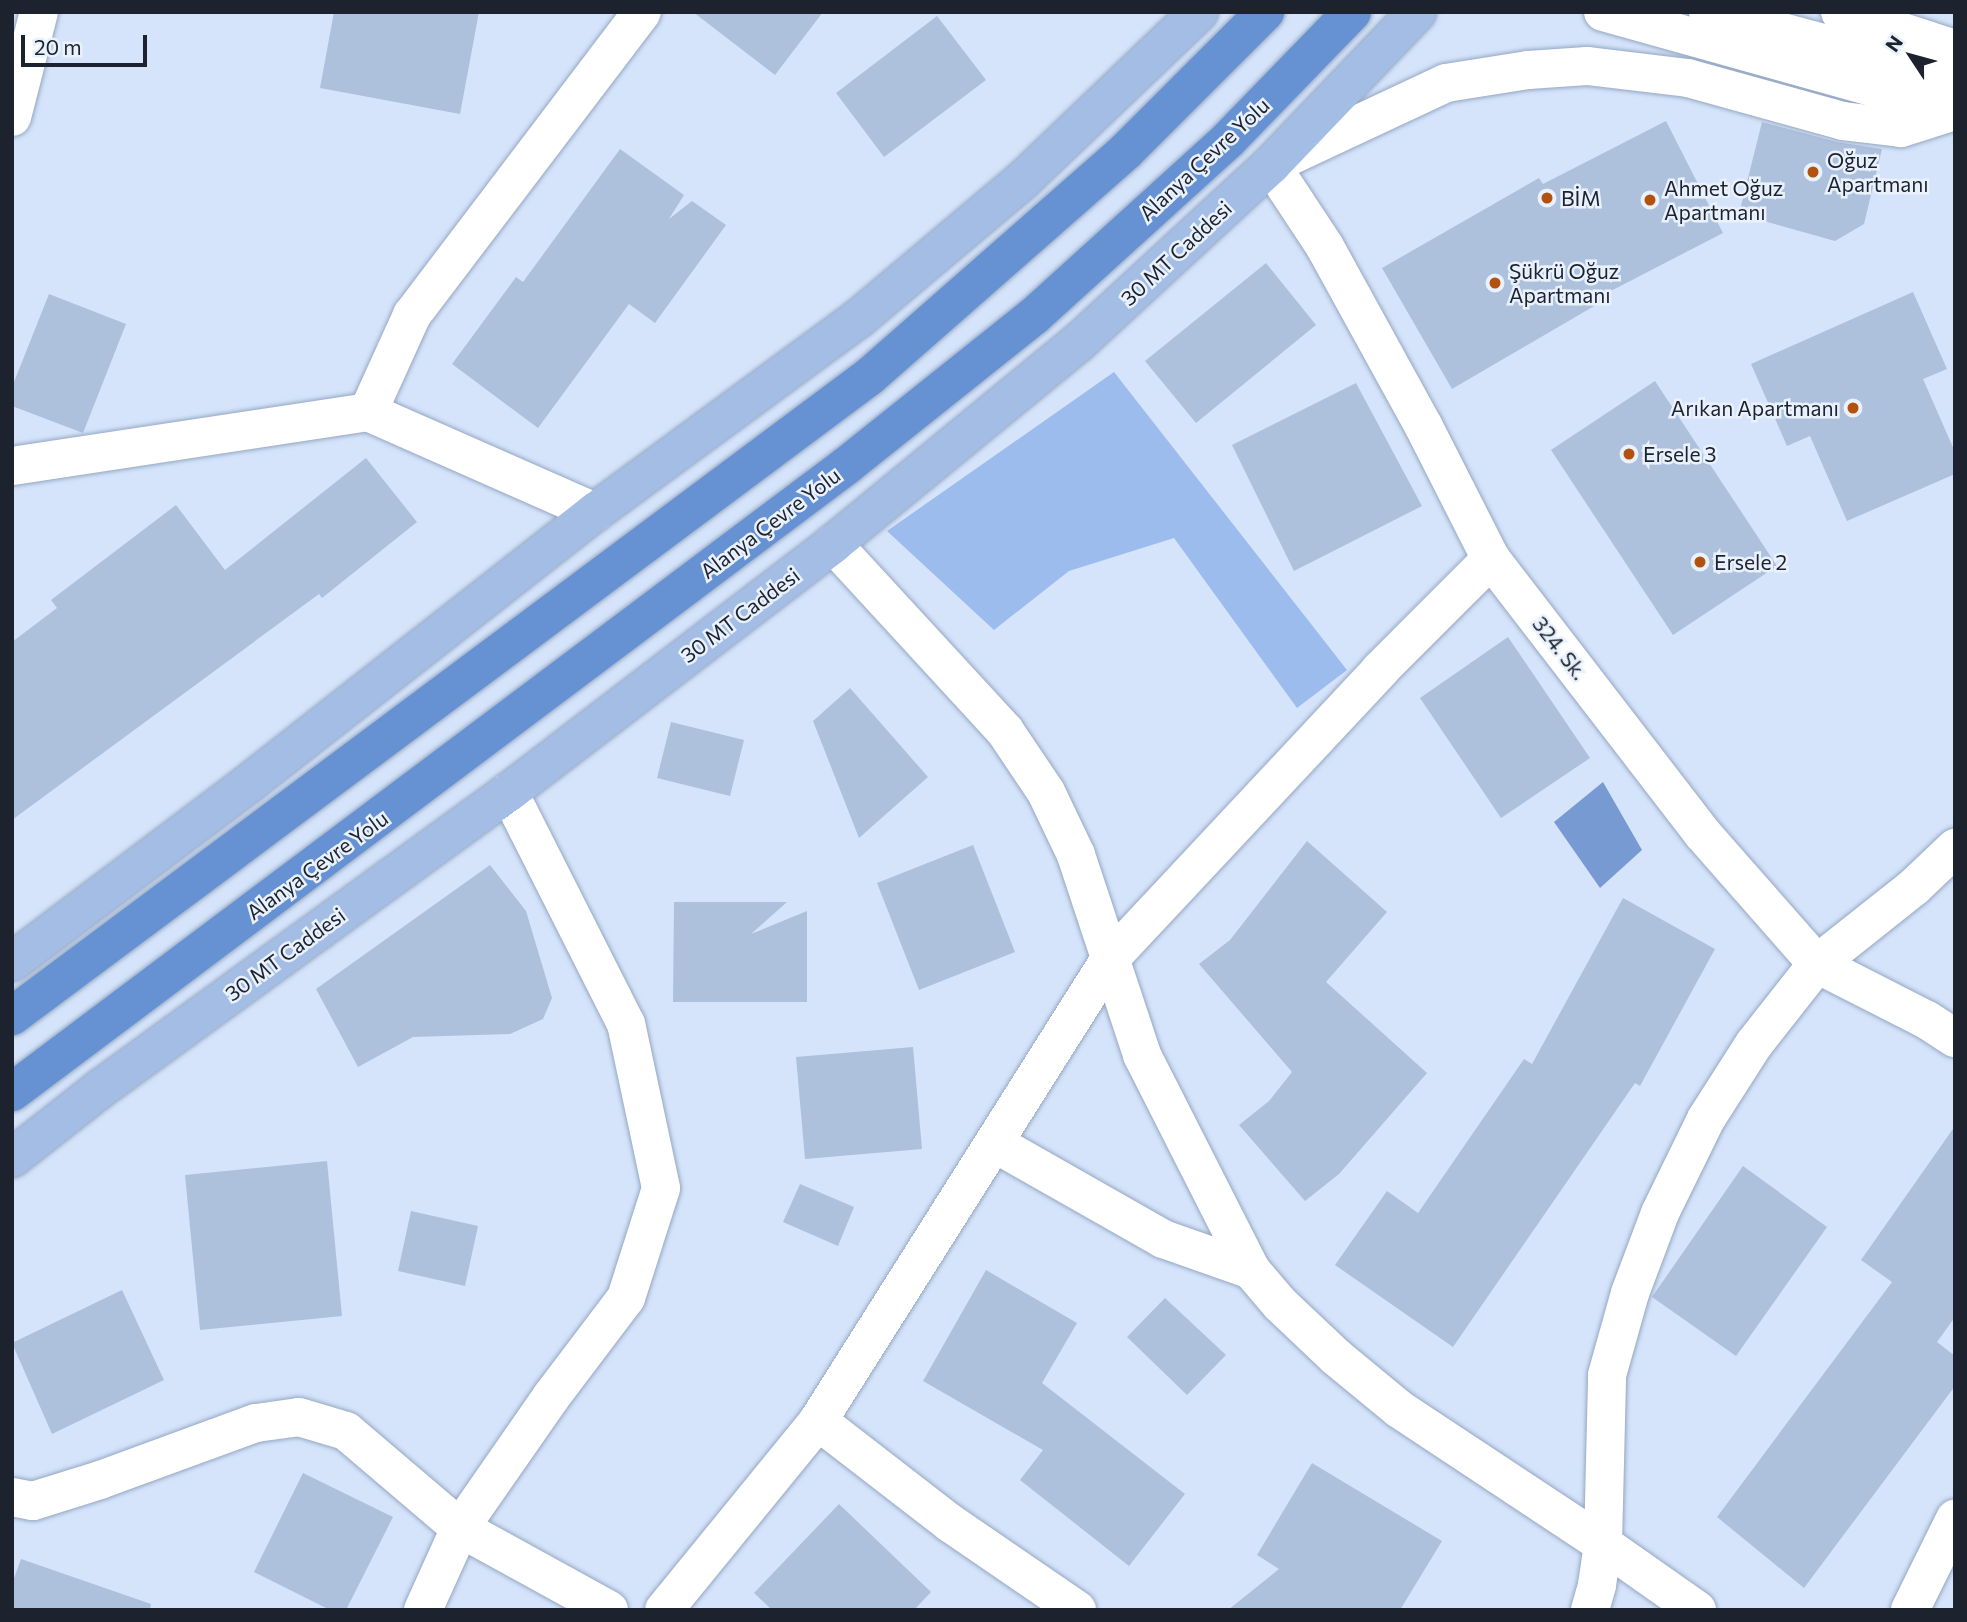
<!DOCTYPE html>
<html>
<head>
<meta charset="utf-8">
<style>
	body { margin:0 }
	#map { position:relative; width:1967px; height:1622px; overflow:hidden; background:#d5e4fb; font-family:Commissioner,sans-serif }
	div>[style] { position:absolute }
	.green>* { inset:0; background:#9cbced }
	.water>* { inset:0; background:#769ad1 }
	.building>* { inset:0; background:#adc0dc }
	.roads { filter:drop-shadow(0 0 2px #95a7c2) drop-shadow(0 0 2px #95a7c2) }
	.minor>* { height:38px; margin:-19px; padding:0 19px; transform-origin:19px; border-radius:19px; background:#fff }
	.major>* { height:38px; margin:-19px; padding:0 19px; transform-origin:19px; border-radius:19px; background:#a3bde4 }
	.highway>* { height:38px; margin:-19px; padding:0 19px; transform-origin:19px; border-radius:19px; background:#6691d2 }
	.dots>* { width:19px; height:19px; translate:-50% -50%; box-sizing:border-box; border:4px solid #e9f1fd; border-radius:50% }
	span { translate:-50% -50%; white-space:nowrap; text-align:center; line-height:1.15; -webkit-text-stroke:5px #e9f1fd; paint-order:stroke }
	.street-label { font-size:21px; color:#1c232e }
	.poi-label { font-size:21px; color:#1c232e }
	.left { translate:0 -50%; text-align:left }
	.right { translate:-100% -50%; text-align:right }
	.frame { position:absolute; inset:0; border:14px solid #1c232e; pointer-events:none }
	.north { position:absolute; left:1876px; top:21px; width:70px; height:70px; -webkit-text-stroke:5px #e9f1fd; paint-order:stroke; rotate:306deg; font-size:19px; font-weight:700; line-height:28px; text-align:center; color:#1c232e }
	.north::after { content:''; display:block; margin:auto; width:24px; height:32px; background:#1c232e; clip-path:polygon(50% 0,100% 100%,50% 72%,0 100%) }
	.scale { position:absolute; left:21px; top:35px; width:126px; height:32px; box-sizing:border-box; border:4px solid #1c232e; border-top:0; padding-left:9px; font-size:21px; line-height:24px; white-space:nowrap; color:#1c232e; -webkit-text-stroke:5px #e9f1fd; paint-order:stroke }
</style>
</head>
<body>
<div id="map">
	<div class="green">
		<div style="clip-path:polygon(1114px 372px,1347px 670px,1297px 708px,1174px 538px,1069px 571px,994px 630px,887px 531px)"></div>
	</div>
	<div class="water">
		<div style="clip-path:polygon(1603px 782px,1642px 850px,1600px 888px,1554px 822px)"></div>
	</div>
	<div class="building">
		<div style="clip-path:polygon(334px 12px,479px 12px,460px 114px,320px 88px)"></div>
		<div style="clip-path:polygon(693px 12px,823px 12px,775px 75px)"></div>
		<div style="clip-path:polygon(937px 16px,986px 80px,884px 157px,836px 93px)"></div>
		<div style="clip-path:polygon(1666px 121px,1723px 233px,1605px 294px,1608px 298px,1452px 389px,1382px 268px,1539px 178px,1543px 184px)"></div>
		<div style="clip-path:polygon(1762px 122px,1837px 142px,1882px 149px,1864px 224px,1835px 241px,1739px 214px)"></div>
		<div style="clip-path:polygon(620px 149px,684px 195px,669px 219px,692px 201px,726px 225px,655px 323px,629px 304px,538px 428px,452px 364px,516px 277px,523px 282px)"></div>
		<div style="clip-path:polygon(1266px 263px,1316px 325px,1196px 423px,1145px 361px)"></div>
		<div style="clip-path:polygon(1913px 292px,1947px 369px,1923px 379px,1955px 452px,1955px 474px,1847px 521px,1810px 436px,1787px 446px,1751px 364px)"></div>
		<div style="clip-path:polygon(49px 294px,126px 324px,83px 433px,12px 406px,12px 387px)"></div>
		<div style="clip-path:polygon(1655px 381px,1777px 566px,1673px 635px,1551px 450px)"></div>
		<div style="clip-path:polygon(1356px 383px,1422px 506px,1294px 571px,1232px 445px)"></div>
		<div style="clip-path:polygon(366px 458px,417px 522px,322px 598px,319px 594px,12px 820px,12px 642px,57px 608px,51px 600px,176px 505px,225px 570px)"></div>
		<div style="clip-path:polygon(1508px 637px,1590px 758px,1501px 818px,1420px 698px)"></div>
		<div style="clip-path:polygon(850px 688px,928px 777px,859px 838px,813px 721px)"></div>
		<div style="clip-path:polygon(671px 722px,744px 740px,730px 796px,657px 778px)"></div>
		<div style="clip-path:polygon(1307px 841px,1387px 912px,1326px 982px,1427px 1073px,1339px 1174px,1305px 1201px,1239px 1125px,1269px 1101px,1292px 1072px,1199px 964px,1230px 940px)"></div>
		<div style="clip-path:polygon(973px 845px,1015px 952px,919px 990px,877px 883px)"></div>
		<div style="clip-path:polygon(490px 865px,526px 911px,552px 998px,543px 1019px,510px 1034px,413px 1037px,358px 1067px,316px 989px)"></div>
		<div style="clip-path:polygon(1623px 898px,1715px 949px,1640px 1086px,1635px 1083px,1453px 1347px,1335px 1265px,1387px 1191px,1418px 1213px,1524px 1059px,1532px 1064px)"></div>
		<div style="clip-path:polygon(674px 902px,787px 902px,751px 934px,807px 911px,807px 1002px,673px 1002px)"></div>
		<div style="clip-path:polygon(913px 1047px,922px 1149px,805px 1159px,796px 1057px)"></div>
		<div style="clip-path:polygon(1955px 1126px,1955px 1317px,1937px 1342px,1955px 1356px,1955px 1386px,1804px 1588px,1717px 1517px,1892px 1282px,1861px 1260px)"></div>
		<div style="clip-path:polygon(327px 1161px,342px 1316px,200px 1330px,185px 1175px)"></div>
		<div style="clip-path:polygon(1743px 1166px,1827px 1227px,1736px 1356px,1652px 1297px)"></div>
		<div style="clip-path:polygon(800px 1184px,854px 1207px,838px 1246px,783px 1222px)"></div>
		<div style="clip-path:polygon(411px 1211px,478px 1226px,465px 1286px,398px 1271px)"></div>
		<div style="clip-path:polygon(986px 1270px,1077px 1323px,1042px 1383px,1185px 1494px,1129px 1566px,1020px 1480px,1043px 1450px,923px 1381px)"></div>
		<div style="clip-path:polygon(122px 1290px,164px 1380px,52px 1434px,12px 1343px)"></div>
		<div style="clip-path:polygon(1165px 1298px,1226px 1355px,1187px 1395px,1127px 1337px)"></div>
		<div style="clip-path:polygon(1312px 1463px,1442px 1541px,1400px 1610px,1228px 1610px,1279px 1569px,1257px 1555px)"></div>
		<div style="clip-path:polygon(303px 1473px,393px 1517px,346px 1610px,330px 1610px,254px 1572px)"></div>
		<div style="clip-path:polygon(839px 1504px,931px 1592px,914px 1610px,772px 1610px,754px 1593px)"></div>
		<div style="clip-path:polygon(21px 1559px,151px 1604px,150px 1610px,12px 1610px,12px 1584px)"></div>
	</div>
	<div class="roads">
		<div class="minor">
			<div style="left:1603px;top:12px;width:365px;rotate:15.6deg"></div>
			<div style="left:1708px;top:12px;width:256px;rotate:15deg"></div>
			<div style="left:1840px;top:12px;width:121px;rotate:17.8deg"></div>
			<div style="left:1955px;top:111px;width:57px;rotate:162.5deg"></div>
			<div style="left:1901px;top:128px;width:58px;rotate:-173.1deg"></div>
			<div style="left:1843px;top:121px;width:161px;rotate:-164.5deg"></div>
			<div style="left:1688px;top:78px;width:102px;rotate:-173.2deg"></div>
			<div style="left:1587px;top:66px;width:59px;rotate:176.1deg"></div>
			<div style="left:1528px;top:70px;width:83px;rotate:171deg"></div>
			<div style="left:1446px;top:83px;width:193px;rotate:154.9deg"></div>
			<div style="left:1271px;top:165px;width:98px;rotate:56.6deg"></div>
			<div style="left:1325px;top:247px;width:205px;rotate:61.2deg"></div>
			<div style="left:1424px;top:427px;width:148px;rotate:63.1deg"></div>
			<div style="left:1491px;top:559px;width:346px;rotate:52.4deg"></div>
			<div style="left:1702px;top:833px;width:174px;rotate:48.7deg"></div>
			<div style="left:1817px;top:964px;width:123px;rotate:27deg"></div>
			<div style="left:1927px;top:1020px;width:33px;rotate:33deg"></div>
			<div style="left:12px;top:117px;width:108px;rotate:-75.6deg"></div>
			<div style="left:368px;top:412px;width:107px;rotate:-65.6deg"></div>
			<div style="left:412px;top:315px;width:380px;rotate:-52.8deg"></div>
			<div style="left:12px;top:466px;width:360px;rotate:-8.6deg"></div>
			<div style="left:368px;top:412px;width:248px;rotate:23.8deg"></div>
			<div style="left:833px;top:544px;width:254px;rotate:47.4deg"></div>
			<div style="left:1005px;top:731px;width:73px;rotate:56.1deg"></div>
			<div style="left:1046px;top:792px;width:70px;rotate:64.5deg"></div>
			<div style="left:1076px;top:855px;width:211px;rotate:71.7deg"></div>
			<div style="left:1142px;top:1055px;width:241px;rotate:63.1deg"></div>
			<div style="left:1251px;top:1270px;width:45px;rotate:49.5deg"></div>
			<div style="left:1280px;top:1304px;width:77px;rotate:43.4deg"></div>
			<div style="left:1336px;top:1357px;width:82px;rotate:39.5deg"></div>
			<div style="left:1399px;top:1409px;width:245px;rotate:33.5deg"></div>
			<div style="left:1603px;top:1544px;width:115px;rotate:35.1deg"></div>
			<div style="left:996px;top:1144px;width:192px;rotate:29.6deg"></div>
			<div style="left:1163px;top:1239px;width:93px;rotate:19.4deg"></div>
			<div style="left:818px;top:1421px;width:167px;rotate:37.7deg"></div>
			<div style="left:950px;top:1523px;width:154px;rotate:34.4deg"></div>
			<div style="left:12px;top:1497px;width:21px;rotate:11deg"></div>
			<div style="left:33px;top:1501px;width:70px;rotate:-17.4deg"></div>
			<div style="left:100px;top:1480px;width:166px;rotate:-20.1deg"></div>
			<div style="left:256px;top:1423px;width:43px;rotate:-7.9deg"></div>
			<div style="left:299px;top:1417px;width:49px;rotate:16.6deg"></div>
			<div style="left:346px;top:1431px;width:150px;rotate:40.4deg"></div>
			<div style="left:460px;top:1528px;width:170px;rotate:28.8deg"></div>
			<div style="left:423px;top:1610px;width:90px;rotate:-65.7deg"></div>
			<div style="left:460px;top:1528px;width:160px;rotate:-55.2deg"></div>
			<div style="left:551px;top:1397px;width:124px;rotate:-52.9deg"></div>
			<div style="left:626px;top:1298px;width:115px;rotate:-72.3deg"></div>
			<div style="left:661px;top:1188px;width:168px;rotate:-102deg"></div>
			<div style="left:626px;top:1024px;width:260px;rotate:-116.8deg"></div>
			<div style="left:664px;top:1610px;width:244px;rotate:-50.8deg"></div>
			<div style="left:818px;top:1421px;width:547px;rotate:-57.71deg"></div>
			<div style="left:1110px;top:959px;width:396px;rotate:-46.9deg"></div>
			<div style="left:1380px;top:670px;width:157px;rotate:-45deg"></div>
			<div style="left:1590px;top:1610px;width:26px;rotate:-74deg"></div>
			<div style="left:1597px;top:1585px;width:41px;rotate:-81.7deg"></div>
			<div style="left:1603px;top:1544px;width:169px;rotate:-88.6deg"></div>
			<div style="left:1607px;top:1375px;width:85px;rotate:-74.3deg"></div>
			<div style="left:1630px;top:1293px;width:85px;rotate:-69.4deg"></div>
			<div style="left:1660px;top:1213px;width:105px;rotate:-63.9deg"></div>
			<div style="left:1706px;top:1119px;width:89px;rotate:-57.4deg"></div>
			<div style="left:1754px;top:1044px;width:102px;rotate:-51.8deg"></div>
			<div style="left:1817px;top:964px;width:124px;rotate:-38.4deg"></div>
			<div style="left:1914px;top:887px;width:57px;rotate:-43.6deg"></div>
			<div style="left:1910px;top:1610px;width:102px;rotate:-63.7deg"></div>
		</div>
		<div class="major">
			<div style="left:12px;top:962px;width:296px;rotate:-37deg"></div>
			<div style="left:248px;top:784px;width:441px;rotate:-38.1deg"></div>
			<div style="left:595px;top:512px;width:326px;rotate:-36.3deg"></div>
			<div style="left:858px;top:319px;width:216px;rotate:-40.1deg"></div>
			<div style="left:1023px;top:180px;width:243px;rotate:-43.7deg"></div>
			<div style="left:12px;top:1158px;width:112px;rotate:-38.1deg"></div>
			<div style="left:100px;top:1089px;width:505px;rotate:-35.99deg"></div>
			<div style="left:509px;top:792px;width:408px;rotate:-37.4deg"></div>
			<div style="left:833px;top:544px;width:317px;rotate:-39.4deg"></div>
			<div style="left:1078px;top:343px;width:263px;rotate:-42.7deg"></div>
			<div style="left:1271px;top:165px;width:211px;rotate:-46.3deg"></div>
		</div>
		<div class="highway">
			<div style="left:12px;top:1016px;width:1070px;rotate:-36.72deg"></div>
			<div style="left:870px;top:376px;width:341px;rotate:-41.3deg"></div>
			<div style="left:1126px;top:151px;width:197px;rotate:-45deg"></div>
			<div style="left:12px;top:1092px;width:1043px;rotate:-36.89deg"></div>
			<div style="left:846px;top:466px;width:241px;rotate:-38.6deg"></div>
			<div style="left:1034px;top:316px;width:262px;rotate:-42.2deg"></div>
			<div style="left:1228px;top:140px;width:178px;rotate:-45.9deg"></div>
		</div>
	</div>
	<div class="dots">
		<div style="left:1813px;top:172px;background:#b3520e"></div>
		<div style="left:1547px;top:198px;background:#b3520e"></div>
		<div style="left:1650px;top:200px;background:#b3520e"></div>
		<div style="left:1495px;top:283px;background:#b3520e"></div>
		<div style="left:1853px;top:408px;background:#b3520e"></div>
		<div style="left:1629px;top:454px;background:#b3520e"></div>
		<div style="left:1700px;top:562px;background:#b3520e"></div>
	</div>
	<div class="street-label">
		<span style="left:1204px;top:159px;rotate:-43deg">Alanya Çevre Yolu</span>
		<span style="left:1176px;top:253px;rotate:-43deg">30 MT Caddesi</span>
		<span style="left:770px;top:523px;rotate:-37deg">Alanya Çevre Yolu</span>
		<span style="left:740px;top:615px;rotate:-37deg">30 MT Caddesi</span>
		<span style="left:1560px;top:648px;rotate:52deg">324. Sk.</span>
		<span style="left:317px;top:865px;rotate:-36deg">Alanya Çevre Yolu</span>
		<span style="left:285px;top:954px;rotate:-36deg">30 MT Caddesi</span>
	</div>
	<div class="poi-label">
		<span class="left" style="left:1827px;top:172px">Oğuz<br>Apartmanı</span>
		<span class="left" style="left:1664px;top:200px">Ahmet Oğuz<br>Apartmanı</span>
		<span class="left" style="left:1561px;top:198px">BİM</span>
		<span class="left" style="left:1509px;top:283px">Şükrü Oğuz<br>Apartmanı</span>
		<span class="right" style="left:1839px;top:408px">Arıkan Apartmanı</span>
		<span class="left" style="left:1643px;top:454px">Ersele 3</span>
		<span class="left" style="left:1714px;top:562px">Ersele 2</span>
	</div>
	<div class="frame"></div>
	<div class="north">N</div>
	<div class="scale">20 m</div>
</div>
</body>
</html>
